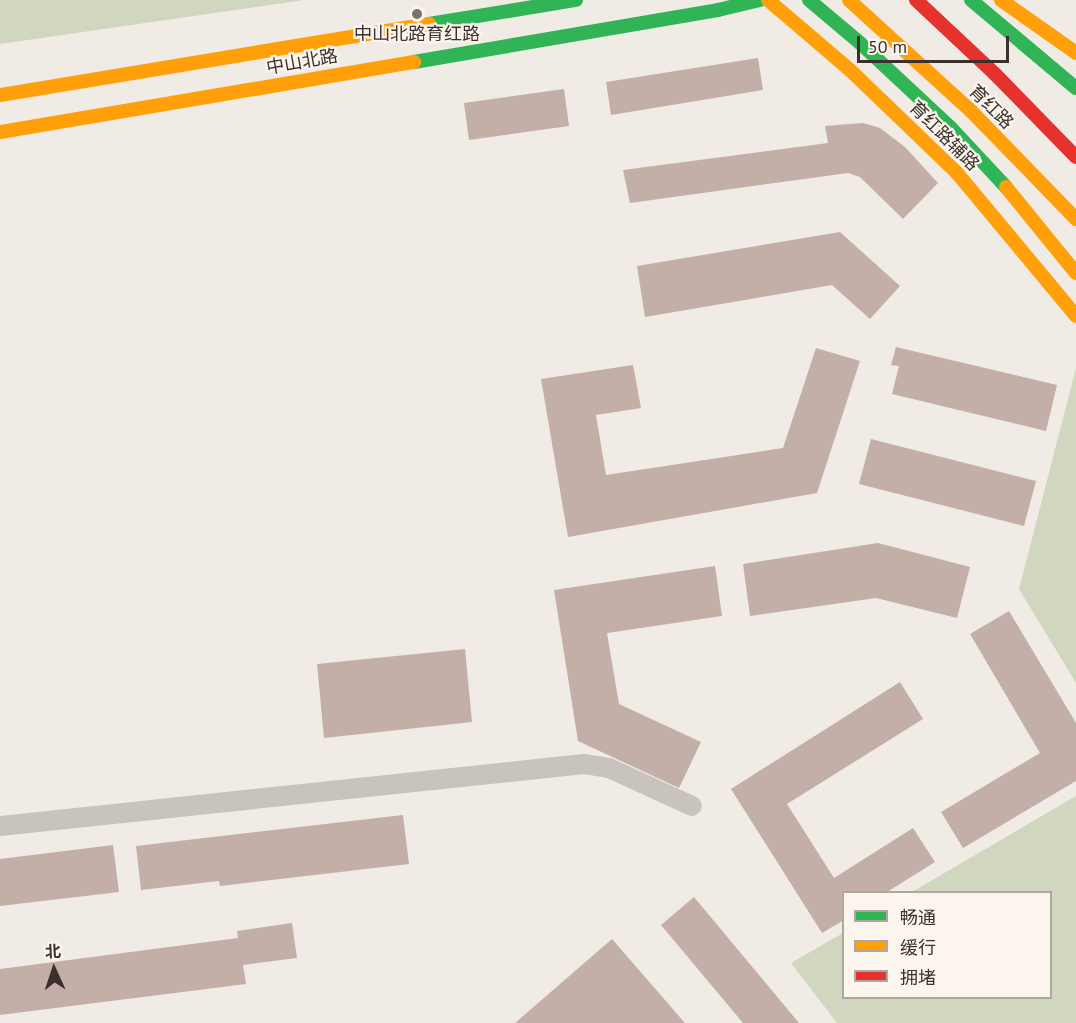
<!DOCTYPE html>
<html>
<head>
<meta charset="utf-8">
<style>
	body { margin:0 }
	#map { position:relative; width:1076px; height:1023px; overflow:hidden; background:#f0ebe5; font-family:"PT Sans","Noto Sans SC",sans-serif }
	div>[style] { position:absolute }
	.green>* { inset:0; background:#d1d6bf }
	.building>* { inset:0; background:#c3afa7 }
	.street>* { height:20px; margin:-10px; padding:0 10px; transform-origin:10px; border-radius:10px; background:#c9c3be }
	.fast>* { height:14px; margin:-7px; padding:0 7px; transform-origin:7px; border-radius:7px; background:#30b455 }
	.slow>* { height:14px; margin:-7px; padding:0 7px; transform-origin:7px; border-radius:7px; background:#ff9f0a }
	.jam>* { height:14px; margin:-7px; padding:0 7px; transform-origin:7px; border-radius:7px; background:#e5322d }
	.dots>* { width:16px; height:16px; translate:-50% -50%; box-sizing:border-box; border:3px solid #fbf5ee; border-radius:50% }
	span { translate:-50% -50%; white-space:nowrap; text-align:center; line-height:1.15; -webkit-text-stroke:4.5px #fbf5ee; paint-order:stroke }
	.poi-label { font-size:18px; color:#3b302b }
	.street-label { font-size:18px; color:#3b302b }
	.legend { position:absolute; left:842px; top:891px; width:210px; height:108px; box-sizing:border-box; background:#fbf5ee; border:2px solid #aea6a0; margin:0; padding:8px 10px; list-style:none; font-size:18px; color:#3b302b }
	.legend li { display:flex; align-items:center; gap:12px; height:30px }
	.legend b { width:30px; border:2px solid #aea6a0 }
	.north { position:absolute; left:24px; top:939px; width:60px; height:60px; -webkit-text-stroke:4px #fbf5ee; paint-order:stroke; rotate:357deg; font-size:16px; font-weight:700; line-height:24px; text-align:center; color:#3b302b }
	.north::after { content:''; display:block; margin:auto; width:21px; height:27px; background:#3b302b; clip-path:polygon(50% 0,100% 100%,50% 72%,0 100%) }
	.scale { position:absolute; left:857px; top:36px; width:152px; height:27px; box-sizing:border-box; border:3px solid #3b302b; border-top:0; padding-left:8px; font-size:18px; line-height:21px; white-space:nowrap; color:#3b302b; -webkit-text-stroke:4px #fbf5ee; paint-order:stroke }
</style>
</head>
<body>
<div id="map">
	<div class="green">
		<div style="clip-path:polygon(0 0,304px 0,0 44px)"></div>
		<div style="clip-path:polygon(1076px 368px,1076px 683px,1019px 589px)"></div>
		<div style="clip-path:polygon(1076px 796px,1076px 1023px,837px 1023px,791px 963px,843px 933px,844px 998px,1050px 998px,1050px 892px,912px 892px)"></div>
	</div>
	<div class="building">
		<div style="clip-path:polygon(758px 58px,763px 90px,611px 115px,606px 82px)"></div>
		<div style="clip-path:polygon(564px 89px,569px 126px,469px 140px,464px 103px)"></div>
		<div style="clip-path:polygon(863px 123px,880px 128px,905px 147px,938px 183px,903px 219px,860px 177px,848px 173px,630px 203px,623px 170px,828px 143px,825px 126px)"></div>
		<div style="clip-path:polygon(840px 232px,900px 286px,870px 319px,832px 285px,645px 317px,637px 266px)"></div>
		<div style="clip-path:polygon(896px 347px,1057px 385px,1046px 431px,892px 394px,899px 366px,891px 365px)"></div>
		<div style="clip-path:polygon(816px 348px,860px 361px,817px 493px,568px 537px,541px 379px,633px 365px,641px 408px,596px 415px,606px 475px,783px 448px)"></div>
		<div style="clip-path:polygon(871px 439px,1036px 481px,1024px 526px,859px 484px)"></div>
		<div style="clip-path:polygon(878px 543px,970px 567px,957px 618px,876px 598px,750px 616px,743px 564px)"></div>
		<div style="clip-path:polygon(715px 566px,722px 616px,607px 633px,619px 704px,701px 742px,679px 788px,578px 741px,554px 590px)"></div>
		<div style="clip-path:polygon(1009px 611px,1076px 723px,1076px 781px,963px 848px,941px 812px,1040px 753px,970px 634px)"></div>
		<div style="clip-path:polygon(465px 649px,472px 722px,324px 738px,317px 664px)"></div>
		<div style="clip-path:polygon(900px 682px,923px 719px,787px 804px,834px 878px,913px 828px,935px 862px,887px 892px,844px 892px,844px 920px,822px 933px,731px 789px)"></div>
		<div style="clip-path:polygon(403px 815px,409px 864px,220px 886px,219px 881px,141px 890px,136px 846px)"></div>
		<div style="clip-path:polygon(113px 845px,119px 892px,0 906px,0 859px)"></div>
		<div style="clip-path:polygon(694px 897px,799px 1023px,743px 1023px,661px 925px)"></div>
		<div style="clip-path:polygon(292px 923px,297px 958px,243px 965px,246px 984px,0 1015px,0 969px,238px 938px,237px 931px)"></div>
		<div style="clip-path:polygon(612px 939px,685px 1023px,515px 1023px)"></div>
	</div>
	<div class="street">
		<div style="left:0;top:826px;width:587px;rotate:-6.06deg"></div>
		<div style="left:584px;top:764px;width:25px;rotate:9deg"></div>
		<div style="left:609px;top:768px;width:91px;rotate:24.6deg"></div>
	</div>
	<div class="fast">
		<div style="left:809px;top:0;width:67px;rotate:40.1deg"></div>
		<div style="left:860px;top:43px;width:125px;rotate:43deg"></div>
		<div style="left:951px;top:128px;width:81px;rotate:47deg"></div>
		<div style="left:971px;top:0;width:137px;rotate:40deg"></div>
		<div style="left:429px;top:24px;width:149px;rotate:-9.3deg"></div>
		<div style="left:414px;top:62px;width:308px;rotate:-9.7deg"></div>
		<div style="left:718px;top:10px;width:43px;rotate:-13.4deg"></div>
	</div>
	<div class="slow">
		<div style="left:768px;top:0;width:108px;rotate:40.5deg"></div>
		<div style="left:850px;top:70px;width:149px;rotate:43.9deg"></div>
		<div style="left:957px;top:173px;width:186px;rotate:50.2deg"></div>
		<div style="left:849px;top:0;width:165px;rotate:42.3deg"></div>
		<div style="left:971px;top:111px;width:151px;rotate:45.8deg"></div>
		<div style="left:1001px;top:0;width:92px;rotate:35.2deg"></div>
		<div style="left:0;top:95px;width:435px;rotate:-9.4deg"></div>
		<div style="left:0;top:132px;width:420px;rotate:-9.6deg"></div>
		<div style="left:1006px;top:187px;width:111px;rotate:50.9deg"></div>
	</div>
	<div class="jam">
		<div style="left:916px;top:0;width:108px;rotate:43.1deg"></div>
		<div style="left:995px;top:74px;width:116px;rotate:45.7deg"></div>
	</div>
	<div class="dots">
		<div style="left:417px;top:14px;background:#7a716c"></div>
	</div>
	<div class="poi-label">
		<span style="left:417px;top:34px">中山北路育红路</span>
	</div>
	<div class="street-label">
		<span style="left:302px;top:62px;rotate:-10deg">中山北路</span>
		<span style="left:991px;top:107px;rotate:45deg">育红路</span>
		<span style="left:944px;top:136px;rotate:45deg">育红路辅路</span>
	</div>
	<ul class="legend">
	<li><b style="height:8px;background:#30b455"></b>畅通</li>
	<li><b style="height:8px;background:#ff9f0a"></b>缓行</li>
	<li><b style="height:8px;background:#e5322d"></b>拥堵</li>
	</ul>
	<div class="north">北</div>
	<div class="scale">50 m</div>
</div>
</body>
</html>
